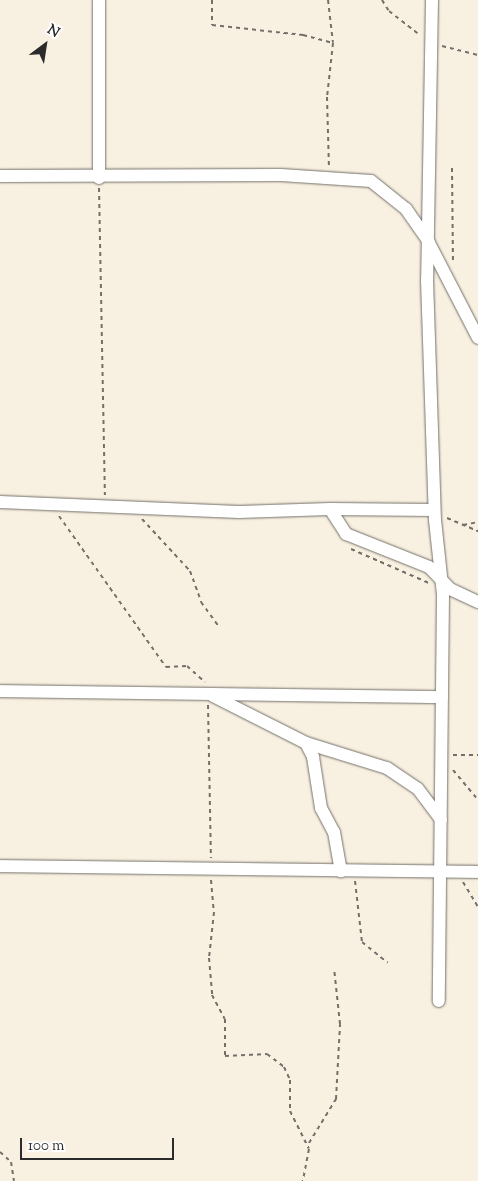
<!DOCTYPE html>
<html>
<head>
<meta charset="utf-8">
<style>
	body { margin:0 }
	#map { position:relative; width:478px; height:1181px; overflow:hidden; background:#f8f0e0; font-family:"Sorts Mill Goudy",serif }
	div>[style] { position:absolute }
	.path>* { height:2px; margin-top:-1px; transform-origin:0; background:repeating-linear-gradient(90deg,#73706a 0 4px,transparent 0 8px) }
	.roads { filter:drop-shadow(0 0 1px #73706a) drop-shadow(0 0 1px #73706a) }
	.minor>* { height:12px; margin:-6px; padding:0 6px; transform-origin:6px; border-radius:6px; background:#fff }
	span { translate:-50% -50%; white-space:nowrap; text-align:center; line-height:1.15; -webkit-text-stroke:4px #fff; paint-order:stroke }
	.north { position:absolute; left:20px; top:20px; width:50px; height:50px; -webkit-text-stroke:4px #fff; paint-order:stroke; rotate:31deg; font-size:14px; font-weight:700; line-height:20px; text-align:center; color:#2b2b2b }
	.north::after { content:''; display:block; margin:auto; width:18px; height:22px; background:#2b2b2b; clip-path:polygon(50% 0,100% 100%,50% 72%,0 100%) }
	.scale { position:absolute; left:20px; top:1138px; width:154px; height:22px; box-sizing:border-box; border:2px solid #2b2b2b; border-top:0; padding-left:6px; font-size:15px; line-height:18px; white-space:nowrap; color:#2b2b2b; -webkit-text-stroke:4px #fff; paint-order:stroke }
</style>
</head>
<body>
<div id="map">
	<div class="path">
		<div style="left:212px;top:0;width:25px;rotate:90deg"></div>
		<div style="left:212px;top:25px;width:92px;rotate:6.3deg"></div>
		<div style="left:303px;top:35px;width:31px;rotate:15deg"></div>
		<div style="left:328px;top:0;width:43px;rotate:83.4deg"></div>
		<div style="left:333px;top:43px;width:54px;rotate:96.3deg"></div>
		<div style="left:327px;top:97px;width:71px;rotate:88.4deg"></div>
		<div style="left:382px;top:0;width:13px;rotate:58deg"></div>
		<div style="left:389px;top:11px;width:39px;rotate:38deg"></div>
		<div style="left:442px;top:46px;width:37px;rotate:14deg"></div>
		<div style="left:452px;top:168px;width:95px;rotate:89.4deg"></div>
		<div style="left:99px;top:188px;width:307px;rotate:88.9deg"></div>
		<div style="left:59px;top:516px;width:185px;rotate:54.7deg"></div>
		<div style="left:166px;top:667px;width:21px;rotate:-3deg"></div>
		<div style="left:187px;top:666px;width:24px;rotate:42deg"></div>
		<div style="left:447px;top:518px;width:34px;rotate:23deg"></div>
		<div style="left:142px;top:519px;width:71px;rotate:47.3deg"></div>
		<div style="left:190px;top:571px;width:33px;rotate:70deg"></div>
		<div style="left:201px;top:602px;width:31px;rotate:54deg"></div>
		<div style="left:463px;top:525px;width:15px;rotate:-11deg"></div>
		<div style="left:351px;top:549px;width:85px;rotate:23.6deg"></div>
		<div style="left:208px;top:705px;width:153px;rotate:88.9deg"></div>
		<div style="left:453px;top:755px;width:25px"></div>
		<div style="left:453px;top:770px;width:39px;rotate:50deg"></div>
		<div style="left:211px;top:880px;width:32px;rotate:85deg"></div>
		<div style="left:214px;top:912px;width:46px;rotate:96.2deg"></div>
		<div style="left:209px;top:958px;width:37px;rotate:85deg"></div>
		<div style="left:212px;top:995px;width:27px;rotate:62deg"></div>
		<div style="left:225px;top:1019px;width:37px;rotate:90deg"></div>
		<div style="left:225px;top:1056px;width:42px;rotate:-2.7deg"></div>
		<div style="left:267px;top:1054px;width:21px;rotate:37deg"></div>
		<div style="left:284px;top:1067px;width:14px;rotate:65deg"></div>
		<div style="left:290px;top:1080px;width:31px;rotate:90deg"></div>
		<div style="left:290px;top:1111px;width:42px;rotate:63.4deg"></div>
		<div style="left:309px;top:1149px;width:33px;rotate:101deg"></div>
		<div style="left:355px;top:881px;width:61px;rotate:83.5deg"></div>
		<div style="left:362px;top:942px;width:33px;rotate:39deg"></div>
		<div style="left:463px;top:882px;width:29px;rotate:59deg"></div>
		<div style="left:309px;top:1143px;width:52px;rotate:-58.5deg"></div>
		<div style="left:336px;top:1099px;width:75px;rotate:-86.9deg"></div>
		<div style="left:340px;top:1024px;width:56px;rotate:-96.1deg"></div>
		<div style="left:0;top:1152px;width:15px;rotate:42deg"></div>
		<div style="left:11px;top:1162px;width:19px;rotate:81deg"></div>
	</div>
	<div class="roads">
		<div class="minor">
			<div style="left:99px;top:0;width:178px;rotate:90deg"></div>
			<div style="left:432px;top:0;width:280px;rotate:91deg"></div>
			<div style="left:427px;top:280px;width:240px;rotate:88.1deg"></div>
			<div style="left:435px;top:520px;width:75px;rotate:83.9deg"></div>
			<div style="left:443px;top:595px;width:406px;rotate:90.6deg"></div>
			<div style="left:0;top:176px;width:281px;rotate:-0.2deg"></div>
			<div style="left:281px;top:175px;width:90px;rotate:3.8deg"></div>
			<div style="left:371px;top:181px;width:45px;rotate:38.7deg"></div>
			<div style="left:406px;top:209px;width:39px;rotate:55deg"></div>
			<div style="left:428px;top:241px;width:109px;rotate:62.7deg"></div>
			<div style="left:0;top:502px;width:239px;rotate:2.4deg"></div>
			<div style="left:239px;top:512px;width:91px;rotate:-1.9deg"></div>
			<div style="left:330px;top:509px;width:30px;rotate:57deg"></div>
			<div style="left:346px;top:534px;width:89px;rotate:21.7deg"></div>
			<div style="left:429px;top:567px;width:30px;rotate:46deg"></div>
			<div style="left:450px;top:589px;width:31px;rotate:25deg"></div>
			<div style="left:330px;top:509px;width:104px;rotate:0.6deg"></div>
			<div style="left:0;top:691px;width:442px;rotate:0.8deg"></div>
			<div style="left:213px;top:696px;width:104px;rotate:26.8deg"></div>
			<div style="left:306px;top:743px;width:85px;rotate:17.2deg"></div>
			<div style="left:387px;top:768px;width:37px;rotate:34deg"></div>
			<div style="left:418px;top:789px;width:38px;rotate:53deg"></div>
			<div style="left:306px;top:743px;width:16px;rotate:63deg"></div>
			<div style="left:313px;top:757px;width:52px;rotate:81.1deg"></div>
			<div style="left:321px;top:808px;width:27px;rotate:62deg"></div>
			<div style="left:334px;top:832px;width:40px;rotate:80deg"></div>
			<div style="left:0;top:866px;width:478px;rotate:0.7deg"></div>
		</div>
	</div>
	<div class="north">N</div>
	<div class="scale">100 m</div>
</div>
</body>
</html>
